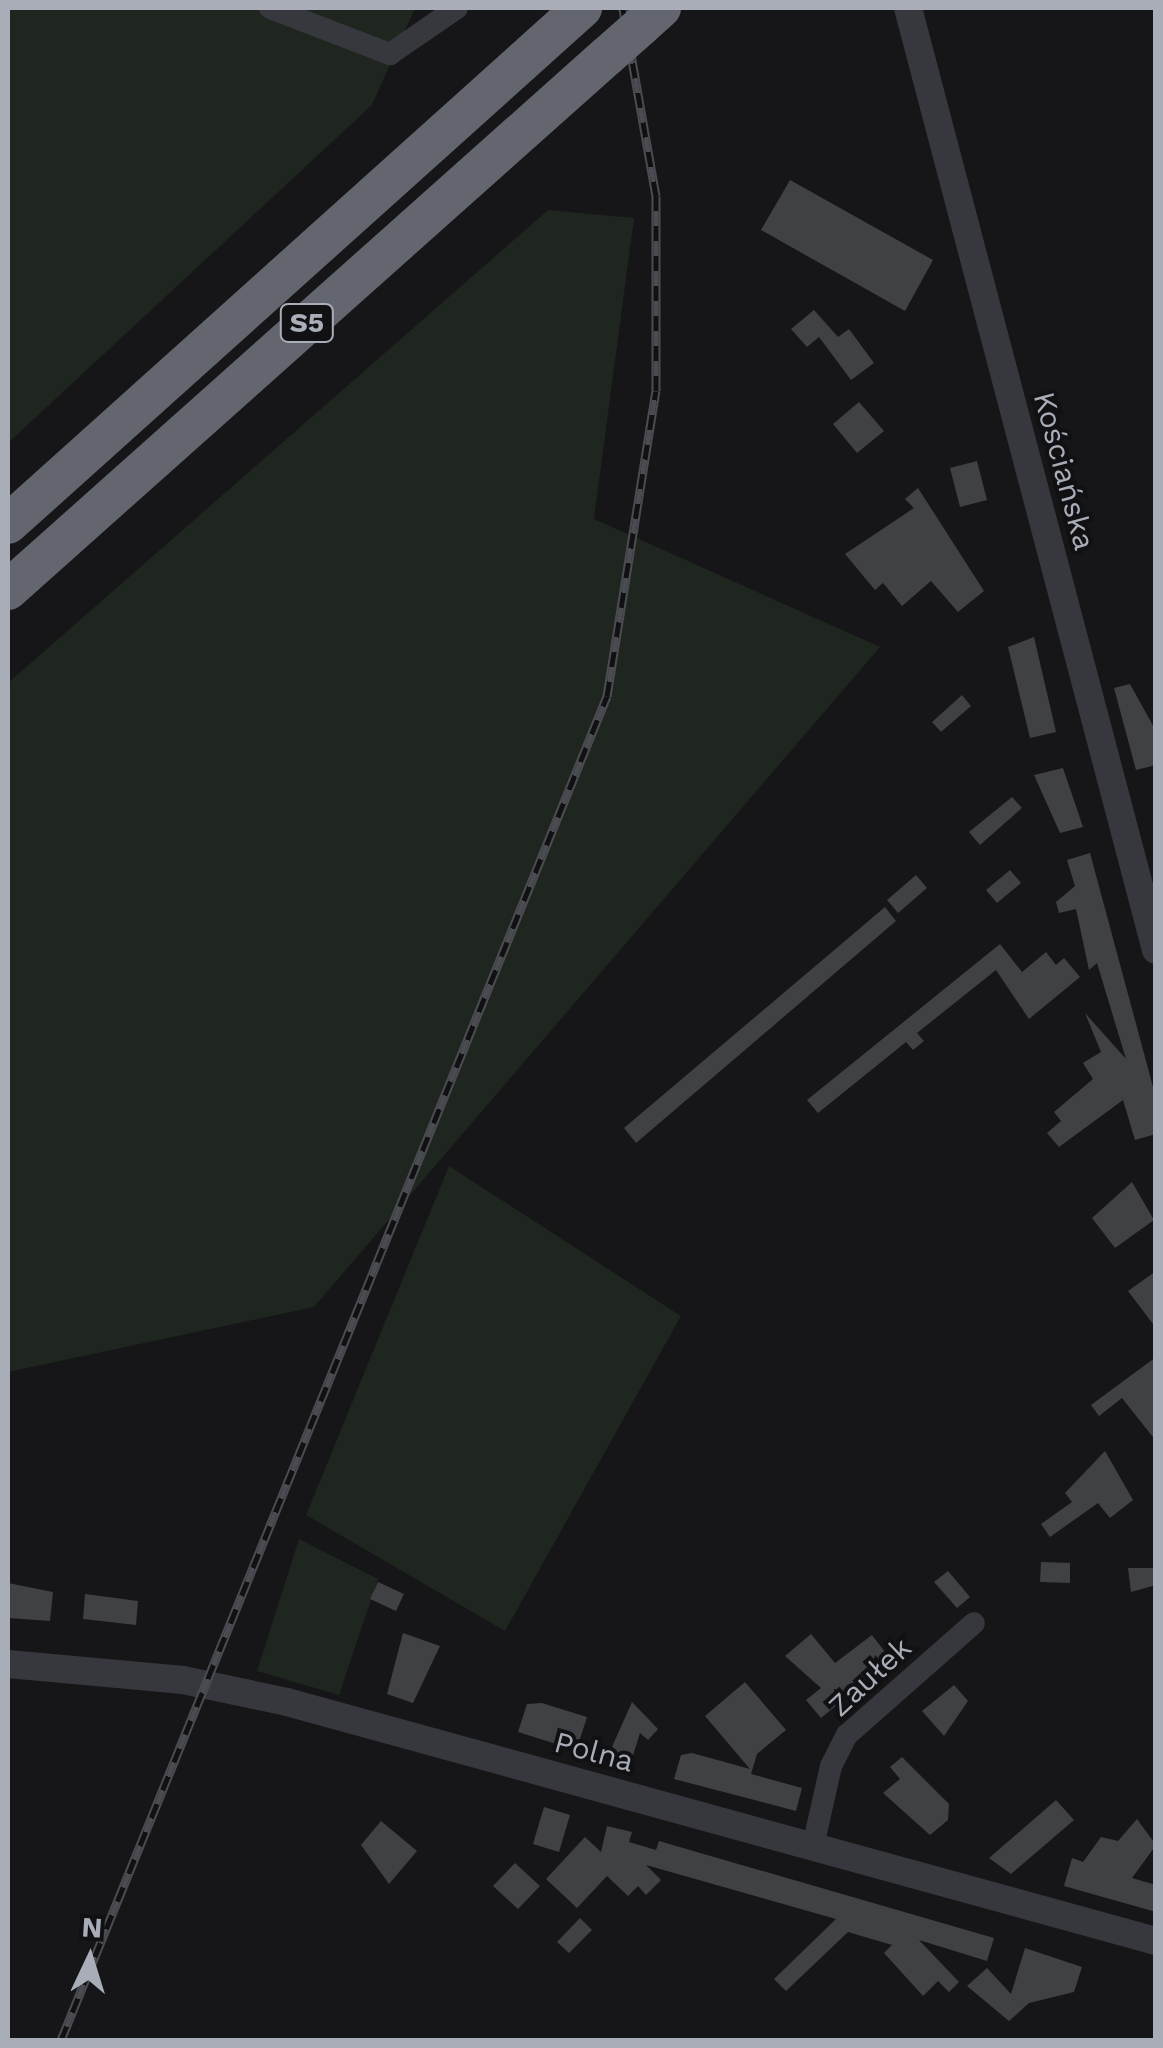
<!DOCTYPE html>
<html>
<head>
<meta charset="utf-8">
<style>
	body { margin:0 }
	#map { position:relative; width:1163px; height:2048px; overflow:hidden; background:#161618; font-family:"Work Sans",sans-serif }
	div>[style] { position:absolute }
	.green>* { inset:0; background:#1e261f }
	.building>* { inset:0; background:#404145 }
	.minor>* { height:22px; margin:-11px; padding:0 11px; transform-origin:11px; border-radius:11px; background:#37383d }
	.tertiary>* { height:28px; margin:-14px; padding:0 14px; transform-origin:14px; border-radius:14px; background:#37383d }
	.motorway>* { height:40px; margin:-20px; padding:0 20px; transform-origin:20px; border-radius:20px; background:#63666e }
	.rail>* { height:9px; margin-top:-4.5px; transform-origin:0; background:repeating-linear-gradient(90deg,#111113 0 15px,#4a4c52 0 30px); box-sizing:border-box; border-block:2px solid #4a4c52 }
	.motorway-bridge>* { height:40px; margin:-20px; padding:0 20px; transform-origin:20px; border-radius:20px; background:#63666e }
	span { translate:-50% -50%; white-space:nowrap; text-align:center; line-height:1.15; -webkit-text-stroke:8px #111113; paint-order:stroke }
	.shield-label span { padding:2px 8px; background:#111113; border:2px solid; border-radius:8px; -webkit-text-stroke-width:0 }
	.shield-label { font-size:28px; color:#a8adb8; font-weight:700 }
	.street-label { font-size:30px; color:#a8adb8 }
	.frame { position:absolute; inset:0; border:10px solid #a8adb8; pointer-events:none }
	.north { position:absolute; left:40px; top:1908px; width:100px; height:100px; -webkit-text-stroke:8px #111113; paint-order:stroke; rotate:4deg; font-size:28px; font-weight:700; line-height:40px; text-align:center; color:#a8adb8 }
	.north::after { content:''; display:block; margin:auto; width:35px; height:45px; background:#a8adb8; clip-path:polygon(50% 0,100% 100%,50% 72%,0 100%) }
</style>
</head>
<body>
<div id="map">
	<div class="green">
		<div style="clip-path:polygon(8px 8px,415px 8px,372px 105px,8px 443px)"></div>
		<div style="clip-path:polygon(548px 210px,634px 218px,594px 519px,880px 647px,314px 1307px,8px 1372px,8px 683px)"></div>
		<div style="clip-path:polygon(449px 1166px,681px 1316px,505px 1631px,306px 1515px)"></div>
		<div style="clip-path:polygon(299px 1539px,378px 1579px,339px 1695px,257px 1671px)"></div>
	</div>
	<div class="building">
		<div style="clip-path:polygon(790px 180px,933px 260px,905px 311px,761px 230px)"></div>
		<div style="clip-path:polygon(814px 310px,838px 337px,849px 329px,874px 363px,851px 380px,819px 337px,807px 347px,791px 329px)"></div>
		<div style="clip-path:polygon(859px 402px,884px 431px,857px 453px,833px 424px)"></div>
		<div style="clip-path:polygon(977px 461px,987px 500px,960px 507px,950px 468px)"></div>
		<div style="clip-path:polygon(918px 488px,984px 591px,958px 612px,931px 581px,902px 606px,883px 583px,875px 590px,845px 554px,914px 508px,905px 499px)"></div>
		<div style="clip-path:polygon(1034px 637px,1056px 732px,1030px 738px,1008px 647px)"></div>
		<div style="clip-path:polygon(1130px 684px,1156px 731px,1156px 765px,1136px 770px,1114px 688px)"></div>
		<div style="clip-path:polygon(962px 695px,971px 706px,941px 732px,932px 722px)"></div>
		<div style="clip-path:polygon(1063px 768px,1083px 827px,1060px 833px,1034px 775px)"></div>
		<div style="clip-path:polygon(1012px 797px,1022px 808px,980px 845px,969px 832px)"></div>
		<div style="clip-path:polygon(1090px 853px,1156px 1098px,1156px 1134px,1135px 1140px,1123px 1100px,1059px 1147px,1047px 1133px,1061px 1121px,1054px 1112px,1093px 1079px,1083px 1063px,1101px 1052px,1085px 1013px,1126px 1059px,1097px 963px,1089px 970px,1076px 909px,1059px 913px,1056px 902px,1075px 886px,1067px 860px)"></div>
		<div style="clip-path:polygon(1010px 870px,1021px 883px,997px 903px,986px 890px)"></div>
		<div style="clip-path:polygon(916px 875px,927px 888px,898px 913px,887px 900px)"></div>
		<div style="clip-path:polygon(885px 907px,896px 921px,636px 1143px,624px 1128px)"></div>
		<div style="clip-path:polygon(1000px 944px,1022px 972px,1046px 952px,1056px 965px,1064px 958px,1080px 977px,1029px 1019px,996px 970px,917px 1033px,924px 1041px,913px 1050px,906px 1042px,818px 1113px,807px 1100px)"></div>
		<div style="clip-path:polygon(1132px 1182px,1154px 1220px,1115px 1248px,1092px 1218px)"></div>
		<div style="clip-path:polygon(1156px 1271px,1156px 1328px,1128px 1291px)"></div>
		<div style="clip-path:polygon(1156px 1357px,1156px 1441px,1122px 1398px,1099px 1416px,1091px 1405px)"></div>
		<div style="clip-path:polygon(1105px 1451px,1133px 1500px,1110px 1518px,1098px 1503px,1050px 1537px,1041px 1524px,1072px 1502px,1065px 1493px)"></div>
		<div style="clip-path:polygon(1041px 1562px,1070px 1563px,1070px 1583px,1040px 1582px)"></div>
		<div style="clip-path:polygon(1128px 1568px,1156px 1568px,1156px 1585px,1131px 1592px)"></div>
		<div style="clip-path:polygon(948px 1571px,970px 1597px,957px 1608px,934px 1582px)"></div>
		<div style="clip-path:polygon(378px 1582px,404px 1594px,396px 1611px,370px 1599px)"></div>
		<div style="clip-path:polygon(8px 1583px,53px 1592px,50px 1621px,8px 1618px)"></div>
		<div style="clip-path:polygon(85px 1594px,138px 1601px,136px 1625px,83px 1619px)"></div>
		<div style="clip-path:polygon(403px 1633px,440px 1646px,413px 1703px,387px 1694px)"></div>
		<div style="clip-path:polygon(811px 1634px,835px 1663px,872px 1635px,891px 1660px,821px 1718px,806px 1700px,821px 1688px,785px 1656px)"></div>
		<div style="clip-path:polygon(745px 1682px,786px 1730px,757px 1754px,751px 1774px,802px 1788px,796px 1811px,674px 1779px,681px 1755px,692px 1753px,750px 1769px,705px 1716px)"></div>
		<div style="clip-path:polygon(954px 1685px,968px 1701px,944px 1736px,922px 1711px)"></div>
		<div style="clip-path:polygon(632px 1702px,658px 1729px,648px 1740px,640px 1733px,630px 1765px,607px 1758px)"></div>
		<div style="clip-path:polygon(542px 1703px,587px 1717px,579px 1742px,572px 1740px,569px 1748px,518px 1732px,527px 1704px)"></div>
		<div style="clip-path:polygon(902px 1757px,949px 1804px,948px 1820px,930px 1835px,883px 1793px,900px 1779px,890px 1767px)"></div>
		<div style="clip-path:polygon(1056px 1800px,1074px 1820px,1011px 1874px,989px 1858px)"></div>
		<div style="clip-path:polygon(544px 1807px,570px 1815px,559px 1852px,533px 1844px)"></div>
		<div style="clip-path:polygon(1137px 1819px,1156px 1845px,1132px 1878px,1156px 1885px,1156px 1912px,1064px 1886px,1072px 1858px,1083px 1862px,1101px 1837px,1118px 1841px)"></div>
		<div style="clip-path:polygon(381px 1821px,417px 1851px,389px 1884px,361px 1845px)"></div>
		<div style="clip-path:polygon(607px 1826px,632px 1832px,629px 1842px,656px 1850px,659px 1841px,994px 1938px,987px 1961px,919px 1940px,959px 1982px,949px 1992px,938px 1981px,923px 1996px,884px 1953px,892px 1945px,848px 1932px,786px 1991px,774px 1979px,836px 1919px,646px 1865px,661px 1880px,646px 1895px,638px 1886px,628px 1896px,607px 1876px,577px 1908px,546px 1879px,585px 1837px,601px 1852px)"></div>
		<div style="clip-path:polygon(515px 1863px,540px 1886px,518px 1909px,493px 1886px)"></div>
		<div style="clip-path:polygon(580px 1918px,592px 1930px,569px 1953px,557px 1942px)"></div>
		<div style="clip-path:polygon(1025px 1948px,1082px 1967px,1074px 1992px,1029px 2003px,1009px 2021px,967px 1986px,987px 1968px,1011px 1994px)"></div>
	</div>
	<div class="minor">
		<div style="left:270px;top:8px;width:129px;rotate:21deg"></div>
		<div style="left:390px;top:54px;width:81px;rotate:-34.5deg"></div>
		<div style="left:813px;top:1846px;width:82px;rotate:-77.3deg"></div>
		<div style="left:831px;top:1766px;width:35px;rotate:-63deg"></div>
		<div style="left:847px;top:1735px;width:169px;rotate:-41.4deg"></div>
	</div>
	<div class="tertiary">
		<div style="left:908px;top:8px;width:974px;rotate:75.25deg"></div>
		<div style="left:8px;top:1664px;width:176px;rotate:5.2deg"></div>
		<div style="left:183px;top:1680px;width:106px;rotate:11.9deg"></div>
		<div style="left:287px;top:1702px;width:901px;rotate:15.38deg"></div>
	</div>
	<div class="motorway">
		<div style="left:641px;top:26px;width:27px;rotate:-42deg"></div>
		<div style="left:8px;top:524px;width:772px;rotate:-41.95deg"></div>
		<div style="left:8px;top:590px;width:802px;rotate:-41.72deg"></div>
	</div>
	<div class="rail">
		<div style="left:61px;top:2040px;width:1451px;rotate:-67.89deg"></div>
		<div style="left:607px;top:696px;width:309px;rotate:-80.9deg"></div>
		<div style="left:656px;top:391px;width:195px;rotate:-90deg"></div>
		<div style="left:656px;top:196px;width:191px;rotate:-100deg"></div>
	</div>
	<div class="motorway-bridge">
		<div style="left:607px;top:56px;width:45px;rotate:-41.4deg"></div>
	</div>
	<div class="shield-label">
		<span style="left:307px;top:323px">S5</span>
	</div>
	<div class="street-label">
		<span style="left:1064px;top:471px;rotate:75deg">Kościańska</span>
		<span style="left:870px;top:1677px;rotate:-43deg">Zaułek</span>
		<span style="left:594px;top:1752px;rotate:15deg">Polna</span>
	</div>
	<div class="frame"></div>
	<div class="north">N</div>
</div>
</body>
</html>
